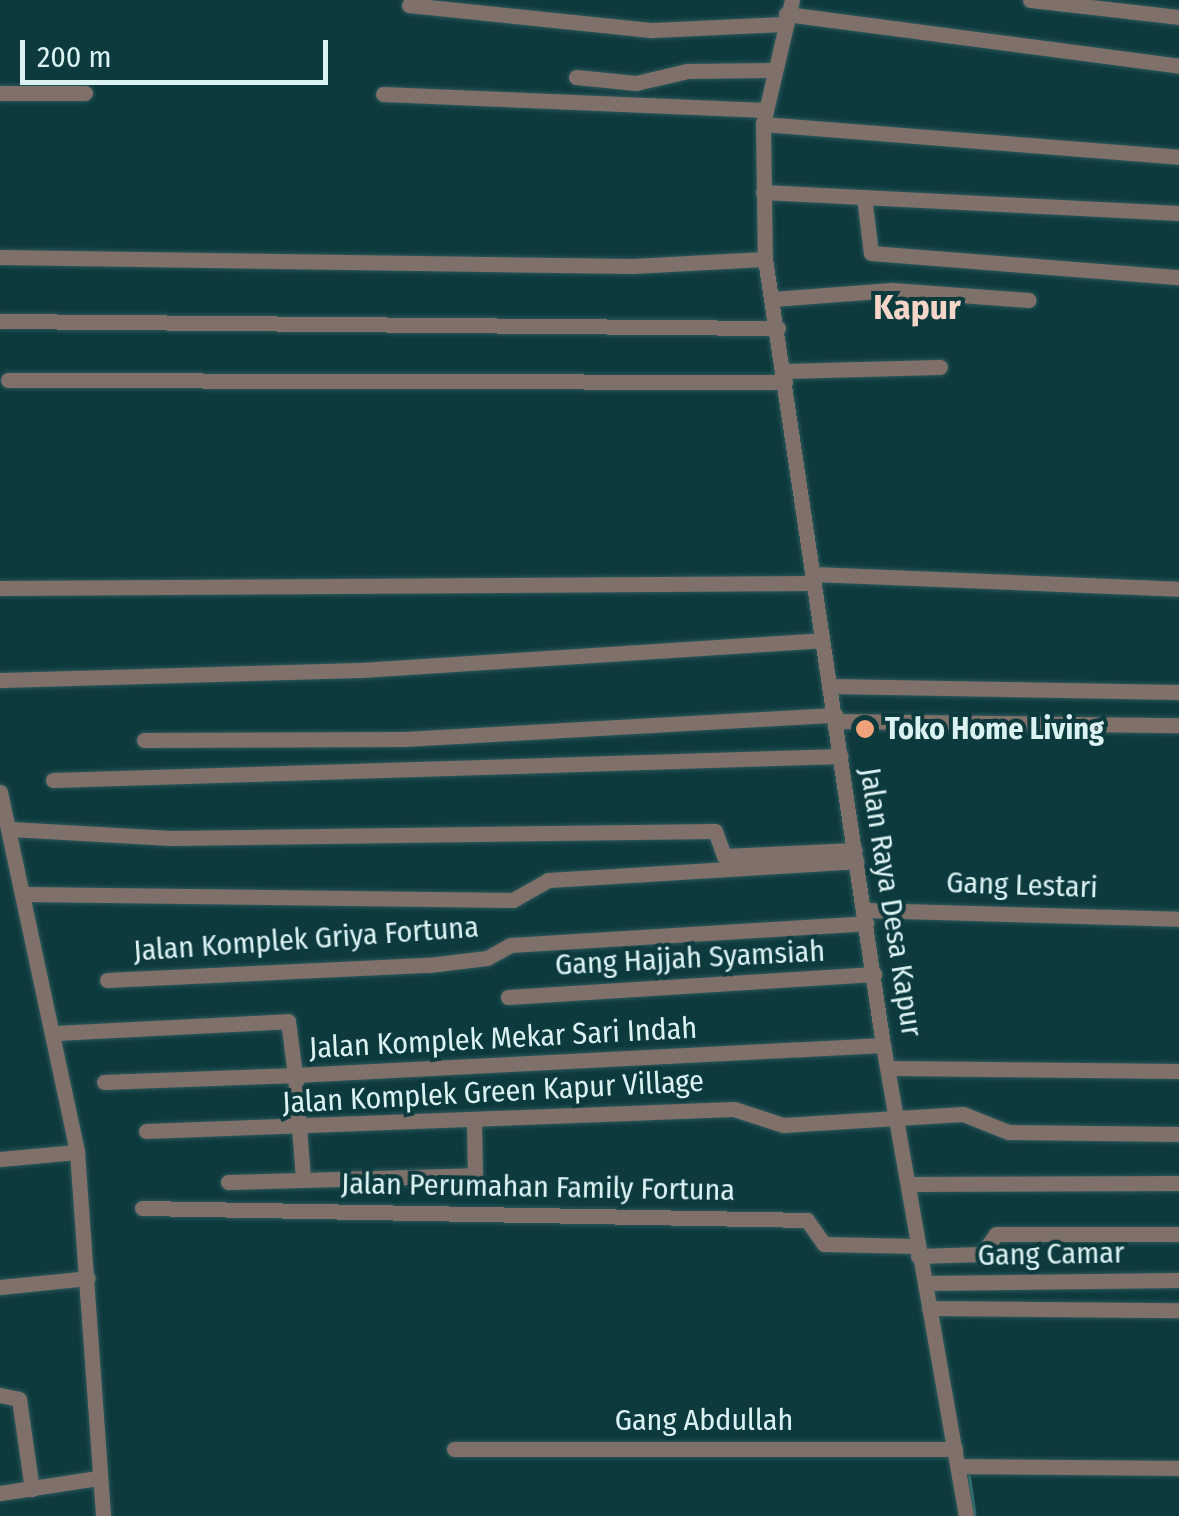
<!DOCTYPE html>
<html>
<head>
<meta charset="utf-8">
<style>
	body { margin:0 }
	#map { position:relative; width:1179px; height:1516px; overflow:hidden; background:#0d3a3d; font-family:"Fira Sans Condensed",sans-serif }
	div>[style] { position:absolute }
	.stream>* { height:2.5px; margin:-1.25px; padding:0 1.25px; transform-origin:1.25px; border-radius:1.25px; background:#378186 }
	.roads { filter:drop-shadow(0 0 2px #2e575a) drop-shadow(0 0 2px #2e575a) }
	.minor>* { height:15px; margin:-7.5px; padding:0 7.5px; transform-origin:7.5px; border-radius:7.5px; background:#7f716a }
	.dots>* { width:28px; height:28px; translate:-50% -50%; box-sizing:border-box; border:5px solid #0d3a3d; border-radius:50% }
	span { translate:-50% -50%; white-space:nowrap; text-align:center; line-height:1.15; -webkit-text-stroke:8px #0d3a3d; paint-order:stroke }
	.poi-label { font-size:30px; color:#dbf2f3; font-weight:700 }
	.left { translate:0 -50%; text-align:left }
	.street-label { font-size:30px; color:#dbf2f3 }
	.quarter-label { font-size:35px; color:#f4d5c7; font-weight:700 }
	.scale { position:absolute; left:20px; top:40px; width:308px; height:45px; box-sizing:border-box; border:5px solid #dbf2f3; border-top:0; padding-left:12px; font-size:30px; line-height:35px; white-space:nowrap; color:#dbf2f3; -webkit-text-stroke:8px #0d3a3d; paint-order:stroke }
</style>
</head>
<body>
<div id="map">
	<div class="stream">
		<div style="left:969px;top:1474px;width:42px;rotate:81.9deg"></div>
	</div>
	<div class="roads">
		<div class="minor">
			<div style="left:792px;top:0;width:127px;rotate:103.2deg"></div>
			<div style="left:763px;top:124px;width:135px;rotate:89.2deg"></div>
			<div style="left:765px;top:259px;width:795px;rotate:81.46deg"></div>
			<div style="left:883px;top:1045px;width:478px;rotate:80deg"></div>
			<div style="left:1030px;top:0;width:150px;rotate:6.5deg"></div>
			<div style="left:409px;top:5px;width:245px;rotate:5.9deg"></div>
			<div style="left:653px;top:30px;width:130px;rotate:-2.6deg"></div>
			<div style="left:786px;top:14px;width:396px;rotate:7.5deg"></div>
			<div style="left:576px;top:77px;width:60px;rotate:5.7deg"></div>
			<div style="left:636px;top:83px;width:52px;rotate:-13.2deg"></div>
			<div style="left:687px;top:71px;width:85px;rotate:-0.7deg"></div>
			<div style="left:0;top:93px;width:85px"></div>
			<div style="left:383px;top:94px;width:383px;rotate:2.4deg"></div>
			<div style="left:763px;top:124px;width:417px;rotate:4.5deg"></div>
			<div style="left:763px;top:192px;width:417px;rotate:2.9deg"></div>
			<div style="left:864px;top:197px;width:56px;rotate:82.9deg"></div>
			<div style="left:871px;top:253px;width:309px;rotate:4.5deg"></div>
			<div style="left:0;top:257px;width:632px;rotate:0.82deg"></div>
			<div style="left:632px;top:266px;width:133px;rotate:-3deg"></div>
			<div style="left:773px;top:299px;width:119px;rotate:-4.3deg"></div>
			<div style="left:892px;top:290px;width:137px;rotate:4.2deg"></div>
			<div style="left:0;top:321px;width:778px;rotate:0.52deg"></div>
			<div style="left:783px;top:371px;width:157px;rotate:-1.5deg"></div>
			<div style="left:8px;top:380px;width:777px;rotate:0.15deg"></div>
			<div style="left:813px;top:574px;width:366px;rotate:2.3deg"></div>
			<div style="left:0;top:588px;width:813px;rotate:-0.35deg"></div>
			<div style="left:0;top:680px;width:361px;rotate:-1.6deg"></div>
			<div style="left:361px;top:670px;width:462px;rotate:-3.7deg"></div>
			<div style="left:830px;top:686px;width:349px;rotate:1deg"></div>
			<div style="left:836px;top:721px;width:343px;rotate:0.7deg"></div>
			<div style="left:144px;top:740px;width:260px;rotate:-0.2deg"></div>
			<div style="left:404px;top:739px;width:432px;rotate:-3.2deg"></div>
			<div style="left:53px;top:780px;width:788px;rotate:-1.74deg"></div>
			<div style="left:0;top:792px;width:368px;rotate:77.9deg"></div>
			<div style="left:77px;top:1152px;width:365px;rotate:85.9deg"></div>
			<div style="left:10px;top:829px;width:161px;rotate:3.2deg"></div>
			<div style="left:171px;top:838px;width:544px;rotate:-0.74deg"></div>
			<div style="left:715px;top:831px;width:27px;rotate:70deg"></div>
			<div style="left:724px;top:856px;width:131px;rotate:-2.6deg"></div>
			<div style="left:24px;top:894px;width:489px;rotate:0.7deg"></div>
			<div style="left:513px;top:900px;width:40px;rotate:-29.7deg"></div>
			<div style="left:548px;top:880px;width:309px;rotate:-3.5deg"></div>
			<div style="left:864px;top:910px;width:315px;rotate:1.6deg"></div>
			<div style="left:107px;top:980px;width:322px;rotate:-2.7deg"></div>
			<div style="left:429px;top:965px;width:58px;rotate:-6.9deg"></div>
			<div style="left:487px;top:958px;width:26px;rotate:-29deg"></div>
			<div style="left:510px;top:945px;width:357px;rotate:-3.5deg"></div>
			<div style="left:508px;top:997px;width:367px;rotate:-3.6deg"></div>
			<div style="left:55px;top:1033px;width:233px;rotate:-2.9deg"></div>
			<div style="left:288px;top:1021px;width:54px;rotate:82.6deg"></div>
			<div style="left:295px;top:1075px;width:589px;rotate:-2.92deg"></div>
			<div style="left:891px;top:1068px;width:288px;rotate:0.6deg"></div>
			<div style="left:104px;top:1082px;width:191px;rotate:-2.1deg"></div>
			<div style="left:295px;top:1075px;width:105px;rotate:85.6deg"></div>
			<div style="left:146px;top:1131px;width:588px;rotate:-2.14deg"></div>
			<div style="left:734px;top:1109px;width:52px;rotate:18.1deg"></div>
			<div style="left:783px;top:1125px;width:180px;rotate:-3.5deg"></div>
			<div style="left:963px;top:1114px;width:48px;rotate:21.8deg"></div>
			<div style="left:1008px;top:1132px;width:171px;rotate:0.7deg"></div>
			<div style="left:0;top:1159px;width:77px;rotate:-5.2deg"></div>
			<div style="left:228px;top:1182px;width:247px;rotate:-1.6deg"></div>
			<div style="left:475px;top:1175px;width:53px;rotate:-91.1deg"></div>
			<div style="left:909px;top:1184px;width:270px;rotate:-0.2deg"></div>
			<div style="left:142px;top:1208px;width:665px;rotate:1.03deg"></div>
			<div style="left:807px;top:1220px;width:29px;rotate:55deg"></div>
			<div style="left:824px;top:1244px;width:93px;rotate:1.2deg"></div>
			<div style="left:918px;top:1256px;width:64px;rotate:-1.8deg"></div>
			<div style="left:982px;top:1254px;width:24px;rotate:-55deg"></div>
			<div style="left:996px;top:1234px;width:183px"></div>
			<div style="left:925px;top:1283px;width:254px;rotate:-0.7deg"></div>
			<div style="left:0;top:1287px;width:88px;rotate:-5.8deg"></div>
			<div style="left:929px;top:1308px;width:250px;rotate:0.5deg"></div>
			<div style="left:0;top:1395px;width:19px;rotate:12deg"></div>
			<div style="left:19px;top:1399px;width:91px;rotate:81.8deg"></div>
			<div style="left:454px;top:1449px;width:501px"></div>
			<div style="left:958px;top:1466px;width:221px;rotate:0.5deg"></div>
			<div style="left:0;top:1493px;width:99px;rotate:-8.7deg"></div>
		</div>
	</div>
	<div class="dots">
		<div style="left:865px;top:729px;background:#f0a27a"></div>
	</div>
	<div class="poi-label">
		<span class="left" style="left:885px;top:729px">Toko Home Living</span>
	</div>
	<div class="street-label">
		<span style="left:1022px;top:885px;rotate:2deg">Gang Lestari</span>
		<span style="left:891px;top:902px;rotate:81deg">Jalan Raya Desa Kapur</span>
		<span style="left:306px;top:939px;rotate:-4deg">Jalan Komplek Griya Fortuna</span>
		<span style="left:690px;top:958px;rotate:-3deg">Gang Hajjah Syamsiah</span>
		<span style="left:503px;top:1038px;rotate:-3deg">Jalan Komplek Mekar Sari Indah</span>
		<span style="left:493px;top:1092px;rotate:-3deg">Jalan Komplek Green Kapur Village</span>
		<span style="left:538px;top:1187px;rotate:1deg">Jalan Perumahan Family Fortuna</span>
		<span style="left:1051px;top:1254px;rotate:-1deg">Gang Camar</span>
		<span style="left:704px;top:1420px">Gang Abdullah</span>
	</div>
	<div class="quarter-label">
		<span style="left:917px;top:307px">Kapur</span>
	</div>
	<div class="scale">200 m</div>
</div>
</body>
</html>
